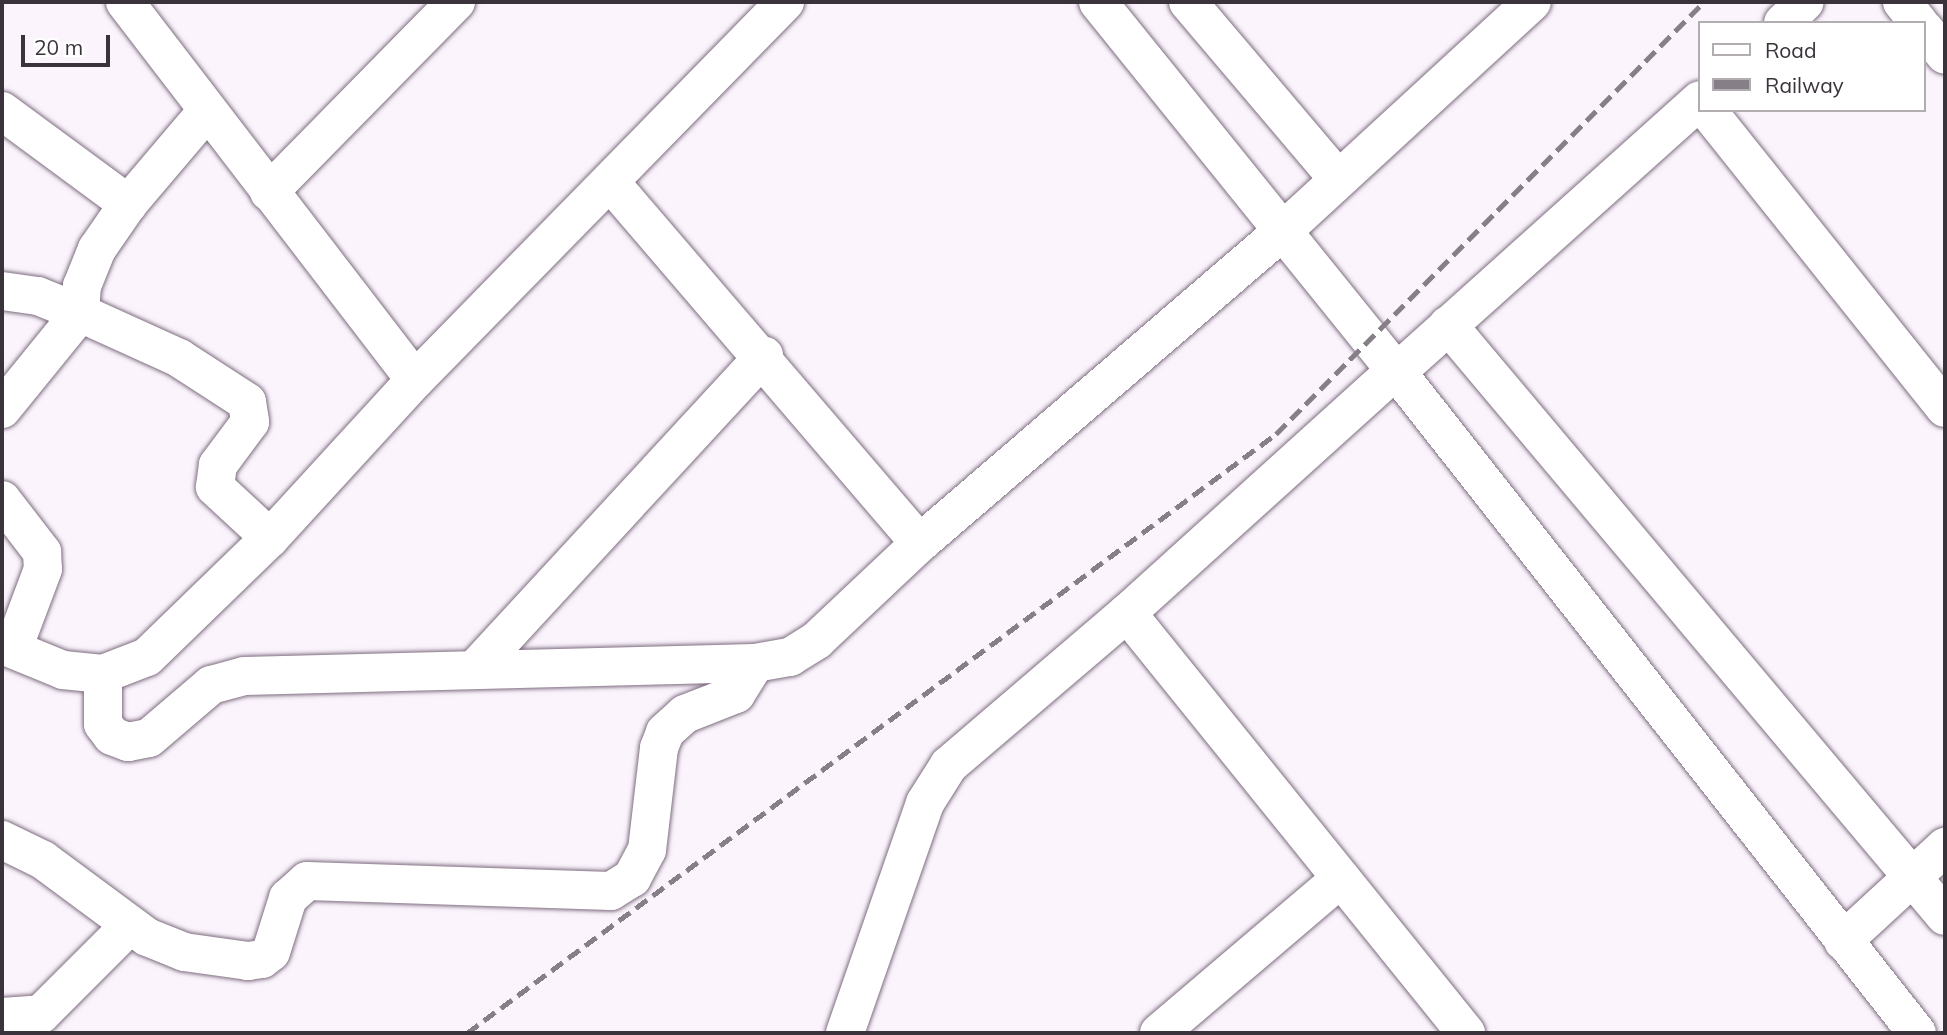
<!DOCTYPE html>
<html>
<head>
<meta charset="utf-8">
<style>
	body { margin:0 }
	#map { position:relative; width:1947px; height:1035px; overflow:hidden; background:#fbf4fc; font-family:Mulish,sans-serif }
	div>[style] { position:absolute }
	.roads { filter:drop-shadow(0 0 2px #7e6d80) drop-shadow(0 0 2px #7e6d80) }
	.minor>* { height:38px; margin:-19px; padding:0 19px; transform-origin:19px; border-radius:19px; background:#fff }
	.rail>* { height:5px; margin-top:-2.5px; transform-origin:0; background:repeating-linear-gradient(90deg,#867f87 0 14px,transparent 0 21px) }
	span { translate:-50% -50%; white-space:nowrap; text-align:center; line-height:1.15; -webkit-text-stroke:5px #fff; paint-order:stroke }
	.frame { position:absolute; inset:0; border:4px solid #3b333c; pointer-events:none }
	.legend { position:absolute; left:1698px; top:21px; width:228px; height:91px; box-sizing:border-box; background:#fff; border:2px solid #b1adb1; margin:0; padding:9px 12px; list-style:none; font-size:21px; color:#3b333c }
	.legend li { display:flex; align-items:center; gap:14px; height:35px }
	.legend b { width:35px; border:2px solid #b1adb1 }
	.scale { position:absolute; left:21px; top:35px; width:89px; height:32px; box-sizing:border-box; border:4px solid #3b333c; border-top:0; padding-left:9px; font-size:21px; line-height:24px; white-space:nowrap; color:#3b333c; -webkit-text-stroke:5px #fff; paint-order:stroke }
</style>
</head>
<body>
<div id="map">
	<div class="roads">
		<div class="minor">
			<div style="left:125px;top:2px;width:476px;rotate:52.5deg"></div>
			<div style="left:1098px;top:2px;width:476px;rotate:51.1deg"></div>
			<div style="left:1397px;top:372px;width:841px;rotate:51.81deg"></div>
			<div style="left:1188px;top:2px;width:232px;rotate:49.7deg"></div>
			<div style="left:1902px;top:2px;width:27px;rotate:51deg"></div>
			<div style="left:1783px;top:23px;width:30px;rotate:-44deg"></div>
			<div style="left:1924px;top:29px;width:33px;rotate:51deg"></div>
			<div style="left:1707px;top:110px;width:381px;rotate:51.4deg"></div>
			<div style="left:2px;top:111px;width:157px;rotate:36.4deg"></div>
			<div style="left:128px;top:204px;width:122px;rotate:-49.7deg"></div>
			<div style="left:611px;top:183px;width:474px;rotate:49.4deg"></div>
			<div style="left:269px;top:192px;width:267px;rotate:-45.5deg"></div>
			<div style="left:2px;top:291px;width:36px;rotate:8deg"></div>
			<div style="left:38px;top:296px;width:45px;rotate:22deg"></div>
			<div style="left:80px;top:313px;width:27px;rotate:-86deg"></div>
			<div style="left:82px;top:286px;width:40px;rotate:-68deg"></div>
			<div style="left:97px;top:249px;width:55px;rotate:-55.4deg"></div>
			<div style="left:1448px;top:325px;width:772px;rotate:49.94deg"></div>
			<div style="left:1397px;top:372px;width:407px;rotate:-41.9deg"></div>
			<div style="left:2px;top:409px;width:124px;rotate:-50.9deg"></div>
			<div style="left:80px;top:313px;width:109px;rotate:24.4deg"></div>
			<div style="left:179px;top:358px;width:81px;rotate:32.9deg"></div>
			<div style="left:247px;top:402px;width:20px;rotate:81deg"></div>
			<div style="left:250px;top:422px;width:54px;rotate:126.7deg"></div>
			<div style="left:218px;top:465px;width:22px;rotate:98deg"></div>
			<div style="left:215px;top:487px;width:75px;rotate:42.8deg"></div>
			<div style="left:2px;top:500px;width:66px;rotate:52.4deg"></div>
			<div style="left:42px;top:552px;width:17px;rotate:87deg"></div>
			<div style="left:43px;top:569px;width:85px;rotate:110.6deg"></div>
			<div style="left:1127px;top:613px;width:540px;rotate:51.09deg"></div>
			<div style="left:2px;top:645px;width:66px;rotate:22.3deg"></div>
			<div style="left:63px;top:670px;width:40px;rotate:5.7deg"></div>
			<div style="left:103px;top:674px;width:47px;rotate:-21.1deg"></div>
			<div style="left:147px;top:657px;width:171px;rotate:-44.1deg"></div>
			<div style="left:270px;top:538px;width:214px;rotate:-47.5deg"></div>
			<div style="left:415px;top:380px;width:529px;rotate:-45.61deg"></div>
			<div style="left:476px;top:668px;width:425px;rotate:-47.3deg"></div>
			<div style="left:103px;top:674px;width:50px;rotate:90deg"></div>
			<div style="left:103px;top:724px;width:15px;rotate:53deg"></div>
			<div style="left:112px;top:736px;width:17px;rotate:21deg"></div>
			<div style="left:128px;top:742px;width:21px;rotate:-11deg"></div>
			<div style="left:149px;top:738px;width:82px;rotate:-40.5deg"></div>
			<div style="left:211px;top:685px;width:34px;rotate:-15deg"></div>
			<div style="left:244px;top:676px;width:511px;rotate:-1.46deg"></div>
			<div style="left:755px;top:663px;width:36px;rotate:-10deg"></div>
			<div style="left:790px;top:657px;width:32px;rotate:-32deg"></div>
			<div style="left:817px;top:640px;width:141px;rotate:-43.3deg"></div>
			<div style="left:920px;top:543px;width:479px;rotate:-40.7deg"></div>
			<div style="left:1283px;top:231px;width:338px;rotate:-42.6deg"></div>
			<div style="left:2px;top:840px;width:46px;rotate:26deg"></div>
			<div style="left:43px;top:860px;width:129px;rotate:36.5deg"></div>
			<div style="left:147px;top:937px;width:40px;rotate:22deg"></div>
			<div style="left:184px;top:952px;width:65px;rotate:8deg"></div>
			<div style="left:248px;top:961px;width:14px;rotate:-8deg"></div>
			<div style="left:262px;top:959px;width:11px;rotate:-38deg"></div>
			<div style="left:271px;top:952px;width:57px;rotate:-72.5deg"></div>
			<div style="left:288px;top:898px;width:25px;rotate:-42deg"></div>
			<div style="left:307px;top:881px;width:304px;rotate:1.9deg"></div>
			<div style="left:611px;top:891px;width:25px;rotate:-32deg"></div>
			<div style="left:632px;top:878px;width:32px;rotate:-62deg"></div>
			<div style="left:647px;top:850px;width:103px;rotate:-83.3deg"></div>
			<div style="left:659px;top:748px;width:17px;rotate:-69deg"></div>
			<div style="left:665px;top:732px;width:27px;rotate:-42deg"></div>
			<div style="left:685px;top:714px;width:55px;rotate:-21.4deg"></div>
			<div style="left:736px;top:694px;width:36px;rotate:-58deg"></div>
			<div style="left:1843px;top:941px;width:139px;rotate:-42.7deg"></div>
			<div style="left:2px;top:1017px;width:39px;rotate:-4deg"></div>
			<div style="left:41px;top:1014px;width:124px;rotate:-45deg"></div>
			<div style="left:845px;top:1033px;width:244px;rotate:-70.8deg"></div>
			<div style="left:925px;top:803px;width:45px;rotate:-57.7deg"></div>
			<div style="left:949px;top:765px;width:234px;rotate:-40.5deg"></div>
			<div style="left:1127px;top:613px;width:363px;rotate:-42.1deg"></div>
			<div style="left:1159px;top:1033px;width:239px;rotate:-40.4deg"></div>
		</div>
	</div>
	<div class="rail">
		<div style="left:467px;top:1033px;width:1007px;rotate:-36.52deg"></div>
		<div style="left:1276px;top:434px;width:608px;rotate:-45.27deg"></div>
	</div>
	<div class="frame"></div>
	<ul class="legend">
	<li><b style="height:9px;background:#fff"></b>Road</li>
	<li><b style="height:9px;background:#867f87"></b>Railway</li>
	</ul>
	<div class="scale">20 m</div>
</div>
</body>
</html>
